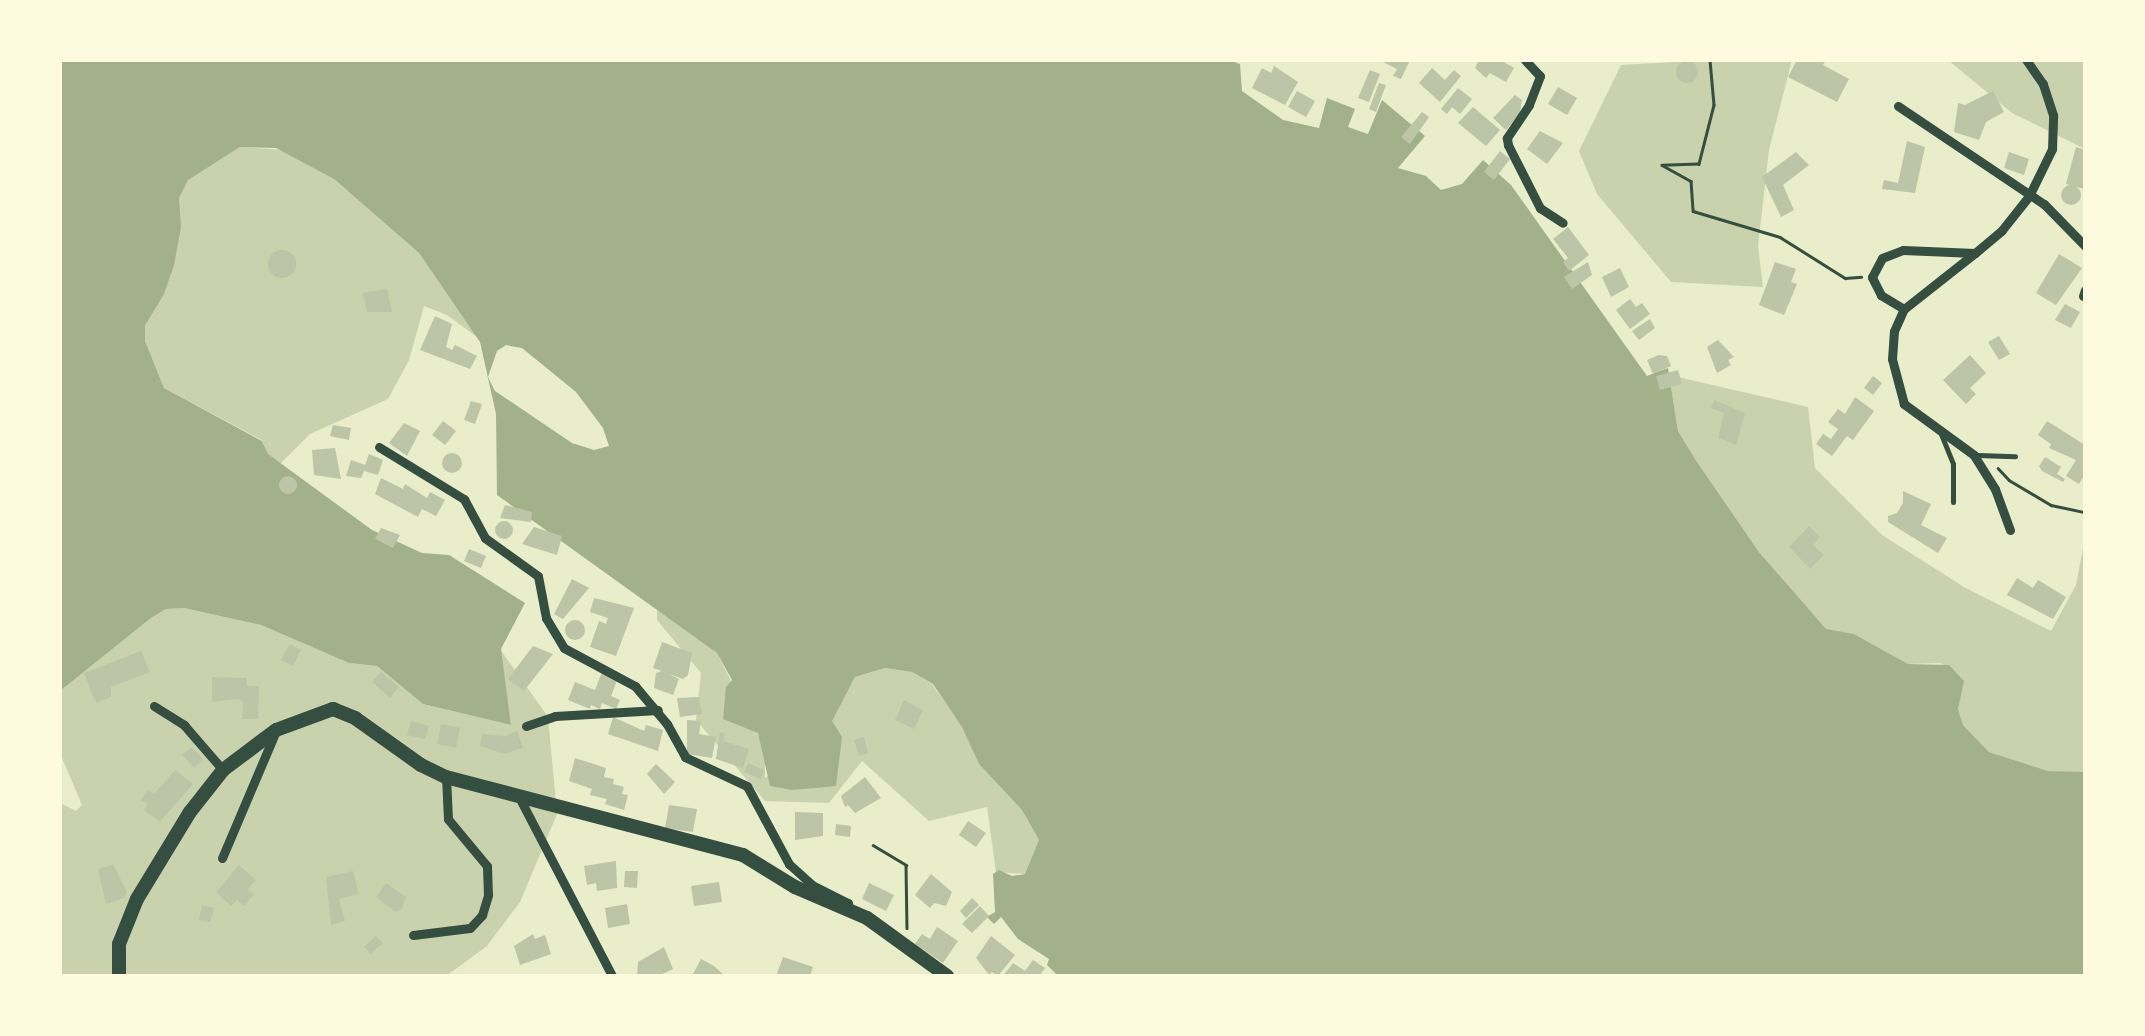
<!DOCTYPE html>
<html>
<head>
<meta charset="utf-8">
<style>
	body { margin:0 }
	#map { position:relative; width:2145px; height:1036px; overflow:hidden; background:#e9edc9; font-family:"Exo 2",sans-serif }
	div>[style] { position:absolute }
	.green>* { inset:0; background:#cad2ad }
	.water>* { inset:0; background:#a3b18a }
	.building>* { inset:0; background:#bcc5a7 }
	.round { border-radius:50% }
	.path>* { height:2.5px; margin:-1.25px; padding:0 1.25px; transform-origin:1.25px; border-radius:1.25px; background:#344e41 }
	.service>* { height:5px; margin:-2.5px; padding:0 2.5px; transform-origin:2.5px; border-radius:2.5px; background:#344e41 }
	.minor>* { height:9px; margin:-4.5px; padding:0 4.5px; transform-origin:4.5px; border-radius:4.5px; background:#344e41 }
	.secondary>* { height:14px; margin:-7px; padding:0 7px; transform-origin:7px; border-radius:7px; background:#344e41 }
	span { translate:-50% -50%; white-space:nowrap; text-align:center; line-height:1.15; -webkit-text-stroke:8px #fefae0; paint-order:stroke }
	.frame { position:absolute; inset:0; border:62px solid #fefae0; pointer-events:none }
</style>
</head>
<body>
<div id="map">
	<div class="green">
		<div style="clip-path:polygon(1712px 60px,1792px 60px,1769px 150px,1758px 246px,1763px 287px,1671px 282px,1597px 194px,1579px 151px,1621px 65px)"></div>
		<div style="clip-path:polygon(1948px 60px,2085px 60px,2085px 149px,2012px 113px)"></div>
		<div style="clip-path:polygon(240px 147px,283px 150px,334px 179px,419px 253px,477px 337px,447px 315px,424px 306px,409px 360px,388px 399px,310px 434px,280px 464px,267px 454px,262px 440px,164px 388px,145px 341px,145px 326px,156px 308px,179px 198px,187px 180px)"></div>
		<div style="clip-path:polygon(1669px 375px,1808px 407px,1815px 468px,1882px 535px,1964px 587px,2051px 631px,2076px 585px,2085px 538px,2085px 773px,2048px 771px,1989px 752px,1963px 725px,1958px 709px,1963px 681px,1941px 663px,1908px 664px,1854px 634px,1826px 630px,1759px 552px,1697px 462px,1678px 431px)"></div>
		<div style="clip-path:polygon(184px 608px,261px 625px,349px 663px,377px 666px,423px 704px,511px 725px,500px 649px,548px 717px,557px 814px,520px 902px,487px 946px,446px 976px,60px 976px,60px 803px,76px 811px,82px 805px,60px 753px,60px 691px,151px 618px,166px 609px)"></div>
		<div style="clip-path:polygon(657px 608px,717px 653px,765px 749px,765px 778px,831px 721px,855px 677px,885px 668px,912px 672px,932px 684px,963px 727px,979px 764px,1022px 810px,1039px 840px,1026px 874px,996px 872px,987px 807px,929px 821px,862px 761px,829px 803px,765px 801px,696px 720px,701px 673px,657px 620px)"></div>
	</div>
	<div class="water">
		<div style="clip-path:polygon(evenodd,60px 60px,1229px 60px,1240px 64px,1242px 91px,1283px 120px,1319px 128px,1327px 98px,1355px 109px,1348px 127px,1368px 134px,1382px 100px,1425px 136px,1398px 168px,1426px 176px,1441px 190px,1462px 184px,1483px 160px,1511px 185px,1647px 376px,1668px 368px,1678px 431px,1697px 462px,1759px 552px,1826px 629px,1854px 634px,1908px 664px,1949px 665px,1964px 681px,1958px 709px,1963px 725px,1989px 752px,2048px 771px,2085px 772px,2085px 976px,1058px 976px,1047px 965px,1049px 959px,1018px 939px,1001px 917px,994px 924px,987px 917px,995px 912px,993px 874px,999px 870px,1012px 876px,1025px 874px,1039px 840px,1022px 810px,979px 764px,962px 727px,933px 684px,912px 672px,885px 668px,855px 677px,832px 721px,842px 737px,836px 786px,792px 790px,770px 786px,758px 733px,723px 719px,726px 687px,732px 680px,717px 653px,497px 495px,496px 414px,480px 342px,419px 253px,334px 179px,276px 148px,240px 147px,188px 180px,179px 198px,181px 227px,174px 265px,164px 294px,145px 326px,145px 341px,164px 388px,262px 441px,268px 454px,372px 530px,422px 553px,449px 555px,525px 603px,501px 649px,511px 725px,423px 704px,377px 666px,349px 663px,261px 625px,184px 608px,166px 609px,151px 618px,60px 691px,60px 60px,506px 345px,522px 348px,576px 392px,603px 428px,609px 446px,594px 450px,572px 443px,495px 391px,488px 377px,497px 351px,506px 345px)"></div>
	</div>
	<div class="building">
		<div style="clip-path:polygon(1379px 60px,1410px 60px,1401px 79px,1393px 76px,1397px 69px)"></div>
		<div style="clip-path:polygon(1479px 60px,1501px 60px,1514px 68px,1506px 82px,1490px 73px,1486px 78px,1475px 68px)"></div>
		<div style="clip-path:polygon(1797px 60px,1826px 60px,1823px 65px,1849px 79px,1837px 102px,1788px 77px)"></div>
		<div class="round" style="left:1676px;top:61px;width:22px;height:22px"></div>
		<div style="clip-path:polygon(1274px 66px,1298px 82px,1285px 105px,1252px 88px,1262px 68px,1271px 73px)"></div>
		<div style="clip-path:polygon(1432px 68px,1445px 80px,1454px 70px,1461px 76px,1440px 102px,1419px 83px)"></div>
		<div style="clip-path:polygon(1370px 70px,1380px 74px,1369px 102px,1358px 98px)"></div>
		<div style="clip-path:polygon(1379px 83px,1386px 85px,1376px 112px,1369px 109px)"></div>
		<div style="clip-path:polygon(1558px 87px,1577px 98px,1567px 115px,1548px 104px)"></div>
		<div style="clip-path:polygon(1458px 88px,1472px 99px,1460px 114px,1452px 107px,1447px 114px,1441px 109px)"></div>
		<div style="clip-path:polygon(1297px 91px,1315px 101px,1306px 117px,1288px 107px)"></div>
		<div style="clip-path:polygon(1993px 91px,2004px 112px,1986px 122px,1979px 140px,1954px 132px,1958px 103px,1965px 105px)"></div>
		<div style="clip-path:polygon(1515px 95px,1522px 100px,1520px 113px,1506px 130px,1493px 118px)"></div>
		<div style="clip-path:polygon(1473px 107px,1500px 130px,1486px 146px,1458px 123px)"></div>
		<div style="clip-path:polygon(1422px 112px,1429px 117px,1410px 144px,1401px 137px)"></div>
		<div style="clip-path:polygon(1540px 131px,1563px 143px,1547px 164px,1527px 149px)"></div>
		<div style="clip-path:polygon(1907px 141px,1925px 147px,1915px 193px,1882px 189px,1884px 180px,1898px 183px)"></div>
		<div style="clip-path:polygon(2076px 147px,2085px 150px,2085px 189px,2066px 184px)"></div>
		<div style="clip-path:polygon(1500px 151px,1510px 159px,1494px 180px,1484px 172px)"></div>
		<div style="clip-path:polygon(1796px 152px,1809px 165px,1783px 185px,1794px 210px,1781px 217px,1762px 177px)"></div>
		<div style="clip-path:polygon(2009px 152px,2029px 159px,2024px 175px,2004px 168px)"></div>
		<div class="round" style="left:2061px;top:185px;width:20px;height:20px"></div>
		<div style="clip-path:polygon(1568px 227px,1589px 255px,1569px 271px,1563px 262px,1568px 258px,1553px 239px)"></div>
		<div class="round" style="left:268px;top:250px;width:28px;height:28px"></div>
		<div style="clip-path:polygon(2059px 254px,2082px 268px,2056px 305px,2036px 293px)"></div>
		<div style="clip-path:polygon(1588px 262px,1592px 275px,1572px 289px,1564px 277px)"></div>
		<div style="clip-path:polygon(1775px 262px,1796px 269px,1791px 282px,1797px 284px,1784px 315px,1759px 305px)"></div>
		<div style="clip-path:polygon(1620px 268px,1629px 287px,1611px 297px,1602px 277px)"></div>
		<div style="clip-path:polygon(387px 289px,392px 312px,367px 312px,363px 293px)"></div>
		<div style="clip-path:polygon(1630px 299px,1636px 307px,1642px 303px,1650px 314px,1630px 329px,1616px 310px)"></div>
		<div style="clip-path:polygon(2065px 304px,2080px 312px,2071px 328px,2055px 320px)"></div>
		<div style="clip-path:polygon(435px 316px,452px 324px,446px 347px,452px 350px,455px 345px,477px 356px,470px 369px,420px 350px)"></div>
		<div style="clip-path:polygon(1650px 319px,1655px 328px,1639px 340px,1632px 331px)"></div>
		<div style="clip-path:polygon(1999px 336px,2010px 354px,1999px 360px,1988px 342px)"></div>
		<div style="clip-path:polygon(1718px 340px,1734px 357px,1728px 360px,1731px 365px,1717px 373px,1707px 347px)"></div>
		<div style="clip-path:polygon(1659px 355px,1667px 356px,1671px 366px,1653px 374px,1647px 360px)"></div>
		<div style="clip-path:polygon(1970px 355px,1986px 373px,1970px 388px,1976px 394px,1966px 404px,1943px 380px)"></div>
		<div style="clip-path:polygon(1678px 370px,1682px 384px,1660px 390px,1656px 376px)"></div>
		<div style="clip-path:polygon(1873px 376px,1882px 383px,1873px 395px,1864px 388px)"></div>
		<div style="clip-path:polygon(1855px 397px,1874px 411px,1853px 440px,1847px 436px,1832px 456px,1816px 444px,1823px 434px,1831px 439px,1838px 429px,1828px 422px,1838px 409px,1845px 414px)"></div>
		<div style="clip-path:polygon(1714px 400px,1745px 413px,1736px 445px,1718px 438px,1724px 413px,1711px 408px)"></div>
		<div style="clip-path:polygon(471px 401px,482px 404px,475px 424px,464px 420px)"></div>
		<div style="clip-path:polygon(443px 421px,456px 431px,445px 445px,432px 435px)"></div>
		<div style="clip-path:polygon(2047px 421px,2085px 445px,2085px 474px,2079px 484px,2066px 476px,2076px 460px,2049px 448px,2051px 444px,2038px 435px)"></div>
		<div style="clip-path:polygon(404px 423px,420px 431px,407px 456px,389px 443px)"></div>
		<div style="clip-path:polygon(333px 425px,351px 428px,349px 440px,330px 436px)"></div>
		<div style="clip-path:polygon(335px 448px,341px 479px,314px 475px,312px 450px)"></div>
		<div class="round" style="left:442px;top:453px;width:20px;height:20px"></div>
		<div style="clip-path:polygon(369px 454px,383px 460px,378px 475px,364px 471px,361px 478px,346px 476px,351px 460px,365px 465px)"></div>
		<div style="clip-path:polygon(2045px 457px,2061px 467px,2057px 474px,2065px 479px,2063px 482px,2042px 471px,2039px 466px)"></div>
		<div class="round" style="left:279px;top:476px;width:18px;height:18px"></div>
		<div style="clip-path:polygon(381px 478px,403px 489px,405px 484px,427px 498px,430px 492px,445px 500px,436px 516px,422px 509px,418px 517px,375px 494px)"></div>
		<div style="clip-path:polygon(1903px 491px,1931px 504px,1921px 525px,1947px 538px,1938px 553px,1888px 522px,1888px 516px,1897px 513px,1903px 503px)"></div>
		<div style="clip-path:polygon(505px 505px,532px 512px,531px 522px,500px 518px)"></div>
		<div class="round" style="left:495px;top:521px;width:18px;height:18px"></div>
		<div style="clip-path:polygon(1809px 526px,1820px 537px,1813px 545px,1824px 555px,1810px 569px,1789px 547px)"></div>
		<div style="clip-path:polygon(534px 527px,562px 536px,557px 555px,522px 544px)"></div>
		<div style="clip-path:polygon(381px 528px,400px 535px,393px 548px,375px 539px)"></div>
		<div style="clip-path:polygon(469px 549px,486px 556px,481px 568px,464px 561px)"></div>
		<div style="clip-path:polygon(2017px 578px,2033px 588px,2038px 580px,2066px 597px,2053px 619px,2007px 595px)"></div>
		<div style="clip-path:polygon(572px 579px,589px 588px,563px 619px,554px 614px)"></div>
		<div style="clip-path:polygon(594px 598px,634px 608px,616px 656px,590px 647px,599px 621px,606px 624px,608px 618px,590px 612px)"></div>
		<div class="round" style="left:565px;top:620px;width:20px;height:20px"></div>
		<div style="clip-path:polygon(662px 642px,692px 653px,688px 675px,683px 679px,669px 674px,679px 679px,673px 695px,654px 688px,656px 673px,662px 671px,653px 668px)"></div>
		<div style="clip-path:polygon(290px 644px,301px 650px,293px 666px,281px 660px)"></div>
		<div style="clip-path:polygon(533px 646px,553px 654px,524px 691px,508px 679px)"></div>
		<div style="clip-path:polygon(141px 651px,150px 672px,111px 687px,111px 697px,96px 703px,84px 673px)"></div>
		<div style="clip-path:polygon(381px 672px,399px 687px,390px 698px,372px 682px)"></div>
		<div style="clip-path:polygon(602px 672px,618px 678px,611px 696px,620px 700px,616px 709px,602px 703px,600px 709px,591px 705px,590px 709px,568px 700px,575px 682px,595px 690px)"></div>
		<div style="clip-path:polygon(212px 677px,247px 678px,247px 686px,259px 686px,258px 719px,242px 719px,243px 702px,238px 699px,212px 702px)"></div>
		<div style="clip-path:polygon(699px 697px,702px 714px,680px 717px,677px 698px)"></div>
		<div style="clip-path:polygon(904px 700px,923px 710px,914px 729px,895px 720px)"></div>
		<div style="clip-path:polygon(613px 717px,644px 731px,646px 725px,663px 730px,658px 751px,608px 734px)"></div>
		<div style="clip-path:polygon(687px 720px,701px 721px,699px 734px,716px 737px,712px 758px,687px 754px)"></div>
		<div style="clip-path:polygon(411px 721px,429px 726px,425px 739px,407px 735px)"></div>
		<div style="clip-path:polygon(441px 724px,460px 728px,456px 748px,437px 744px)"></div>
		<div style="clip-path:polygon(517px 731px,523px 748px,505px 754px,480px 746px,482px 734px,505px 736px)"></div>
		<div style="clip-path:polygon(720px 732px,725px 734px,723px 741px,749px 749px,743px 768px,716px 759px)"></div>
		<div style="clip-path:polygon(864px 737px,868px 753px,859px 756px,854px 740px)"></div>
		<div style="clip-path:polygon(192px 747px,203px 759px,194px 768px,182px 755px)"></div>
		<div style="clip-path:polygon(575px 758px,606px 768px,604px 777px,614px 779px,613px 784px,624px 787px,622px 794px,628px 795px,624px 810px,605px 804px,607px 799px,590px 795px,592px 789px,569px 781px)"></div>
		<div style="clip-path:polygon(748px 763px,764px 770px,761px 779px,744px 772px)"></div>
		<div style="clip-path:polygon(656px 764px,675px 782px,664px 794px,647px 774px)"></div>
		<div style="clip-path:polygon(175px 770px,193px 784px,160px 822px,144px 810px,148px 804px,141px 800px,148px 790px,154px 794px)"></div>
		<div style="clip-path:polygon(865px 777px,881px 798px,855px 813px,848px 805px,845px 807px,841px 796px)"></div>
		<div style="clip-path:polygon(669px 805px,697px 809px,693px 832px,665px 828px)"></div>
		<div style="clip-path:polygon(795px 812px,823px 813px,823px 836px,795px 840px)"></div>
		<div style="clip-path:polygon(968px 821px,986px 833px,976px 847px,959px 835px)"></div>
		<div style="clip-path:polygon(836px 824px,851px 826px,850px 837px,835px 835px)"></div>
		<div style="clip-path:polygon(616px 861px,617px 888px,597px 891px,596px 883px,587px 885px,584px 866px)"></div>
		<div style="clip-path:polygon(113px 864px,127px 892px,124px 898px,106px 904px,98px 869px)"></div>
		<div style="clip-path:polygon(239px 865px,256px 880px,248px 889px,254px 895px,244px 906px,237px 900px,231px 906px,216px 892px)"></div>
		<div style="clip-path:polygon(353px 871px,359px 894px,339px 899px,345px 921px,331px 925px,326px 877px)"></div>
		<div style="clip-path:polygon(625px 871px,638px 871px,637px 888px,624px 887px)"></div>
		<div style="clip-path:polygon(931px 874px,952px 892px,946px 906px,934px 903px,930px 908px,915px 895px)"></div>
		<div style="clip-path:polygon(719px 882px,722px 902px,694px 906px,691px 886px)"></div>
		<div style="clip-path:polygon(386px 883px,406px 897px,402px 909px,395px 912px,376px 897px)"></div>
		<div style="clip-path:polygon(869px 883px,894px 895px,886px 911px,862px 899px)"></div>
		<div style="clip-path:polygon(972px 898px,979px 905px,966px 918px,960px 911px)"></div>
		<div style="clip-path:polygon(627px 904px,630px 924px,608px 928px,605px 908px)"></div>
		<div style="clip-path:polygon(202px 905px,214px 908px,210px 922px,199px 920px)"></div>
		<div style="clip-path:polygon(980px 906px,989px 916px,972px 933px,962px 924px)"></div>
		<div style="clip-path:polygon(937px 927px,958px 941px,943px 963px,915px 944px,922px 934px,930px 939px)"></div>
		<div style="clip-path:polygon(533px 934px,535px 939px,545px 935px,551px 954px,520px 965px,514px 946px)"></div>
		<div style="clip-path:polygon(376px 936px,383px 943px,371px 954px,364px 947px)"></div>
		<div style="clip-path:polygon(991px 936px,1015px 955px,998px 976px,992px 972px,989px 975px,976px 958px)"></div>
		<div style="clip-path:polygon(664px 947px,673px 969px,658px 976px,637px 976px,638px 962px)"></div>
		<div style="clip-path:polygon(783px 957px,813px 967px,810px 976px,776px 976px)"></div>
		<div style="clip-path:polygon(701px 959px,714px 966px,725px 976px,692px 976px)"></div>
		<div style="clip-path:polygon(1033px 960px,1045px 968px,1039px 976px,1003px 976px,1013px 963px,1025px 971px)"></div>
	</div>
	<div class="path">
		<div style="left:1710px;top:60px;width:45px;rotate:84.9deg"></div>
		<div style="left:1714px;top:105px;width:61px;rotate:104.3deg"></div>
		<div style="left:1699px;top:164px;width:37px;rotate:178deg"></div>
		<div style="left:1662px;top:165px;width:33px;rotate:29deg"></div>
		<div style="left:1691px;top:181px;width:30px;rotate:86deg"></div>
		<div style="left:1693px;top:211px;width:91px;rotate:16.6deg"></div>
		<div style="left:1780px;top:237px;width:77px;rotate:32.2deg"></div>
		<div style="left:1845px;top:278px;width:16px;rotate:-4deg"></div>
		<div style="left:1998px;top:468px;width:16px;rotate:47deg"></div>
		<div style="left:2009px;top:480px;width:49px;rotate:30.8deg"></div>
		<div style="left:2051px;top:505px;width:35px;rotate:12deg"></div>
		<div style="left:873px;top:845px;width:39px;rotate:31deg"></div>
		<div style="left:906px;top:865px;width:63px;rotate:89.1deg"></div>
	</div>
	<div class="service">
		<div style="left:1941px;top:434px;width:32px;rotate:68deg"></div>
		<div style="left:1953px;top:464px;width:38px;rotate:90deg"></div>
		<div style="left:1977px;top:455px;width:38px;rotate:2deg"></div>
	</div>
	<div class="minor">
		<div style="left:1525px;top:60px;width:22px;rotate:47deg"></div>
		<div style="left:1540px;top:76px;width:31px;rotate:111deg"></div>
		<div style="left:1529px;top:105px;width:40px;rotate:124deg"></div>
		<div style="left:1507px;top:138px;width:7px;rotate:82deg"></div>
		<div style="left:1508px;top:145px;width:71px;rotate:63.1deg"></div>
		<div style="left:1540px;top:208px;width:27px;rotate:33deg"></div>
		<div style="left:1898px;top:106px;width:176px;rotate:33.9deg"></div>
		<div style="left:2044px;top:204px;width:59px;rotate:45.7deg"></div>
		<div style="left:2083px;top:296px;width:6px;rotate:-72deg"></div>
		<div style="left:1904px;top:309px;width:90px;rotate:-38.3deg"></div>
		<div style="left:379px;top:447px;width:100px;rotate:31.5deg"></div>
		<div style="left:464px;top:499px;width:44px;rotate:61.7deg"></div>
		<div style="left:485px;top:538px;width:65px;rotate:35.6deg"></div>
		<div style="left:538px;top:576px;width:43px;rotate:79.2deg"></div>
		<div style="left:546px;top:618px;width:35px;rotate:59deg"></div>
		<div style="left:564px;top:648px;width:81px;rotate:28.2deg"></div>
		<div style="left:635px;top:686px;width:50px;rotate:49.9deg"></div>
		<div style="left:667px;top:724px;width:38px;rotate:61deg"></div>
		<div style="left:685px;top:757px;width:68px;rotate:25.1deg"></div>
		<div style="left:747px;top:786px;width:89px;rotate:61.7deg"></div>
		<div style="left:789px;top:864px;width:31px;rotate:42deg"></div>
		<div style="left:812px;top:885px;width:40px;rotate:26.6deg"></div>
		<div style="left:848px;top:903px;width:7px;rotate:82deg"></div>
		<div style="left:2010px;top:530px;width:44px;rotate:-110.1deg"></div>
		<div style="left:1995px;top:489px;width:40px;rotate:-122deg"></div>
		<div style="left:1974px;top:455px;width:87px;rotate:-143.9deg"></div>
		<div style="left:1904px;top:404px;width:47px;rotate:-104.9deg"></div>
		<div style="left:1892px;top:359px;width:28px;rotate:-86deg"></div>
		<div style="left:1894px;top:331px;width:24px;rotate:-66deg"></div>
		<div style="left:1904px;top:309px;width:27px;rotate:-149deg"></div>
		<div style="left:1881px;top:295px;width:20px;rotate:-117deg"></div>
		<div style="left:1872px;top:277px;width:21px;rotate:-62deg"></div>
		<div style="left:1882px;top:258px;width:22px;rotate:-21deg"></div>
		<div style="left:1903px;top:250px;width:72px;rotate:2.4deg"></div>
		<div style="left:1975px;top:253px;width:35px;rotate:-40deg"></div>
		<div style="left:2002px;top:230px;width:43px;rotate:-51.5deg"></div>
		<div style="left:2029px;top:196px;width:52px;rotate:-63.9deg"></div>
		<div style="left:2052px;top:149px;width:34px;rotate:-88deg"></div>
		<div style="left:2053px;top:115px;width:33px;rotate:-108deg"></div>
		<div style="left:2043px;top:84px;width:29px;rotate:-125deg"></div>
		<div style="left:154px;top:706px;width:36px;rotate:32deg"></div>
		<div style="left:184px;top:725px;width:60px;rotate:49.1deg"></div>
		<div style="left:526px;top:726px;width:31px;rotate:-19deg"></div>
		<div style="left:555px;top:716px;width:103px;rotate:-3.3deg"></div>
		<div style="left:520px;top:799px;width:199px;rotate:62.5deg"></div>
		<div style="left:222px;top:858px;width:136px;rotate:-67deg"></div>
		<div style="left:413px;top:935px;width:57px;rotate:-7deg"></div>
		<div style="left:470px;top:928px;width:18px;rotate:-47deg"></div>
		<div style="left:482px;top:915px;width:21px;rotate:-73deg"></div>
		<div style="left:488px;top:895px;width:29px;rotate:-92deg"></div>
		<div style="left:487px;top:866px;width:61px;rotate:-129.7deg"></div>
		<div style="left:448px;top:819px;width:42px;rotate:-92.7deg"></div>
	</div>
	<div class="secondary">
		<div style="left:119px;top:976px;width:32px;rotate:-90deg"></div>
		<div style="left:119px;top:944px;width:48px;rotate:-68.2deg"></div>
		<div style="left:137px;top:899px;width:102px;rotate:-58.7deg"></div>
		<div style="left:190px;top:812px;width:53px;rotate:-51.8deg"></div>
		<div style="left:223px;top:770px;width:66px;rotate:-37deg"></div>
		<div style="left:276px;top:730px;width:61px;rotate:-20.2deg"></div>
		<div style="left:333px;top:709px;width:24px;rotate:22deg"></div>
		<div style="left:355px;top:718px;width:81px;rotate:35.5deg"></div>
		<div style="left:421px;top:765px;width:28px;rotate:26deg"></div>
		<div style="left:446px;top:777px;width:307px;rotate:14.7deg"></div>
		<div style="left:743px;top:855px;width:61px;rotate:31.6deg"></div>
		<div style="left:795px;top:887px;width:78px;rotate:23.3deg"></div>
		<div style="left:867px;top:918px;width:99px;rotate:35.9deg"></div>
	</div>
	<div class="frame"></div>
</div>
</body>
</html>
